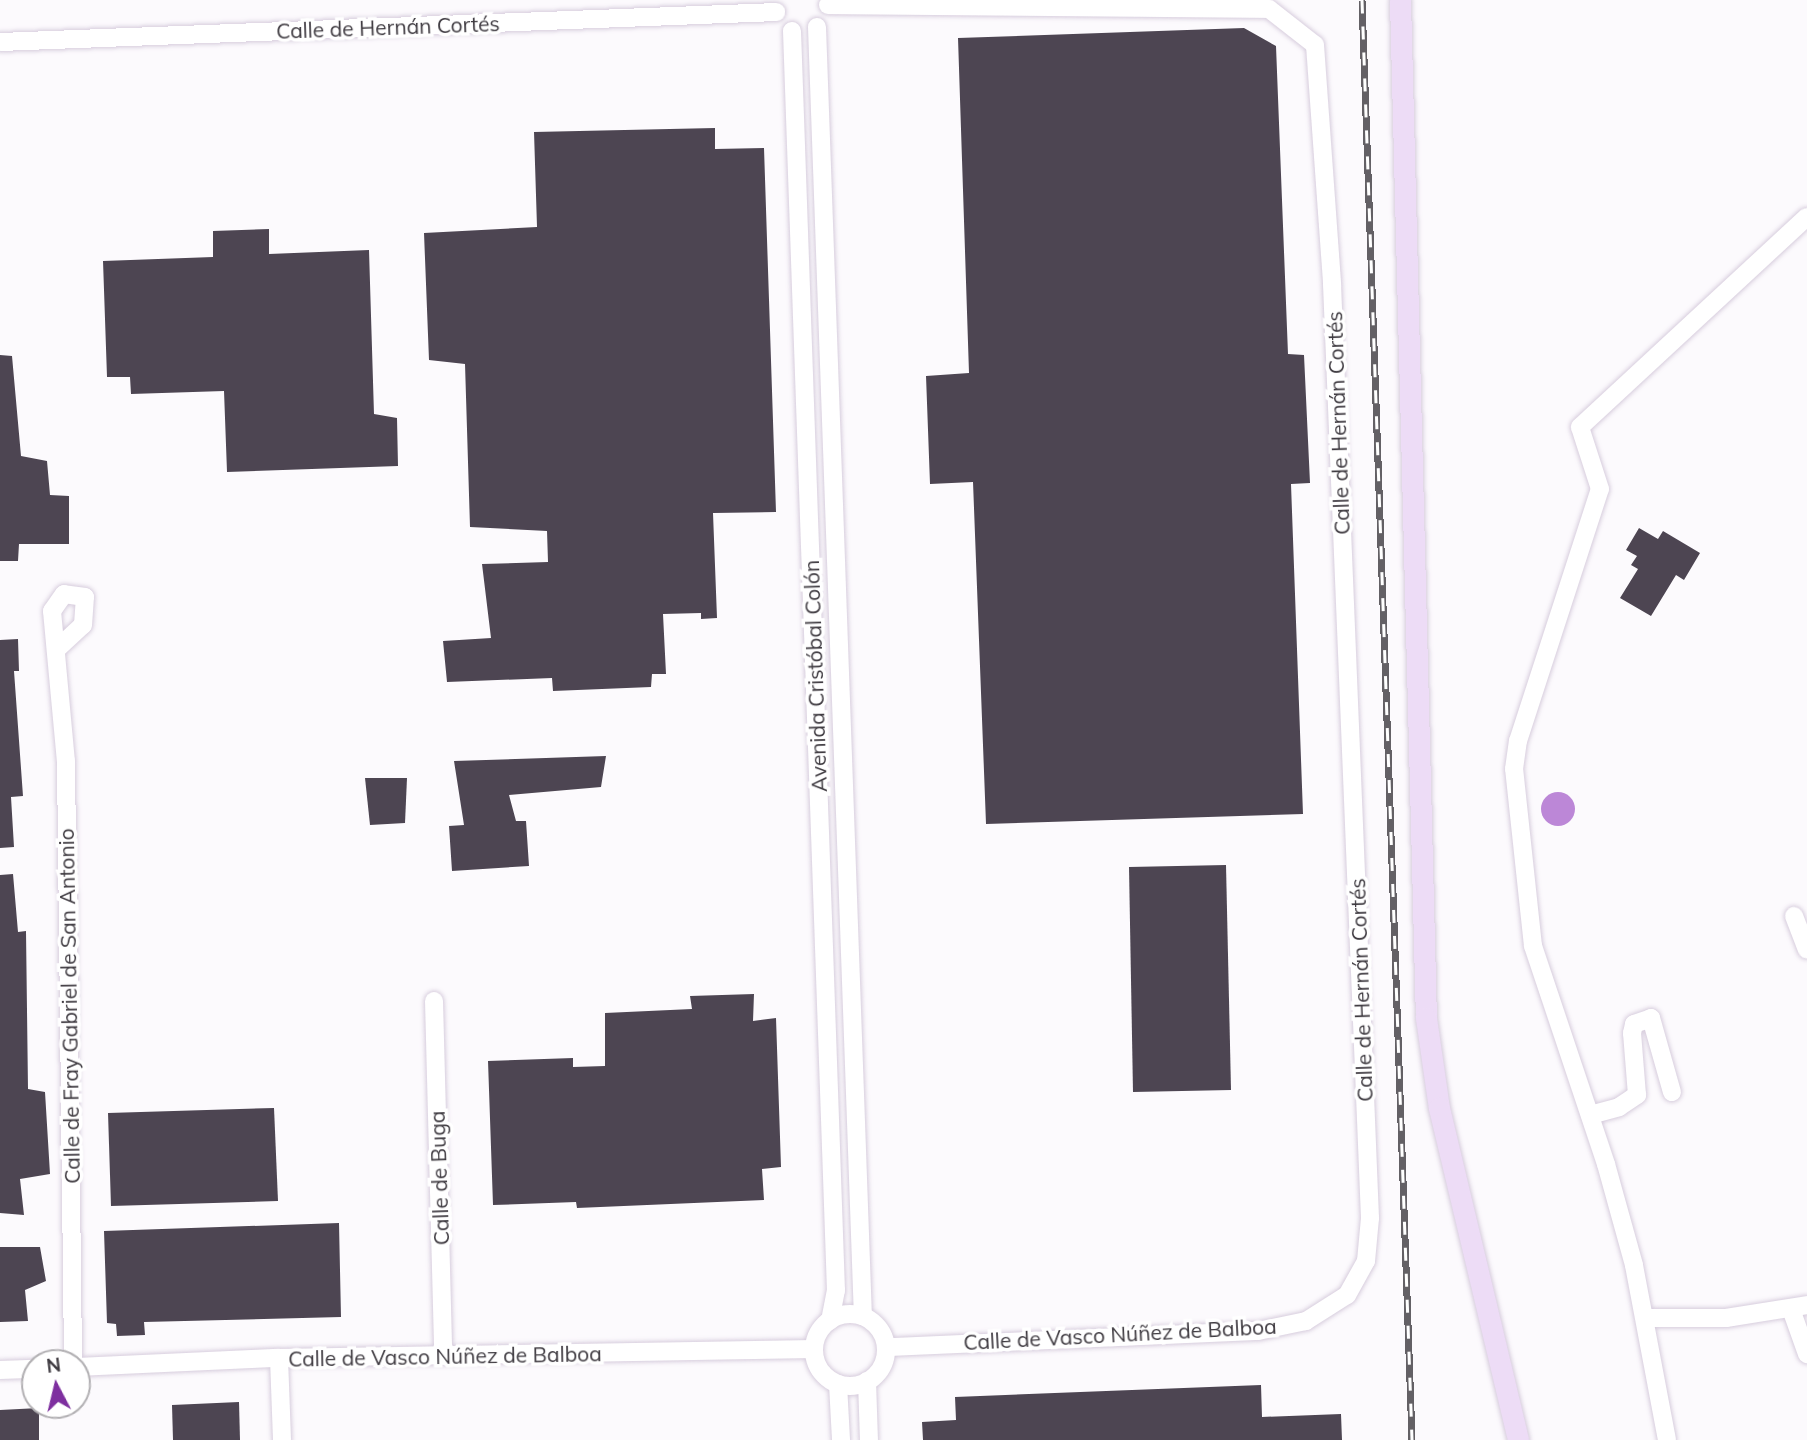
<!DOCTYPE html>
<html>
<head>
<meta charset="utf-8">
<style>
  body { margin:0 }
  #map { position:relative; width:1807px; height:1440px; overflow:hidden; background:#fcfafd; font-family:Mulish,sans-serif }
  div>[style] { position:absolute }
  .water>* { inset:0; background:#bc87d7 }
  .round { border-radius:50% }
  .building>* { inset:0; background:#4d4552 }
  .roads { filter:drop-shadow(0 0 2px #d7cddd) drop-shadow(0 0 2px #d7cddd) }
  .minor>* { height:18px; margin:-9px; padding:0 9px; transform-origin:9px; border-radius:9px; background:#fff }
  .minor>.ring { margin:-9px; padding:0; box-sizing:content-box; background:none; border:18px solid #fff; border-radius:50% }
  .major>* { height:21px; margin:-10.5px; padding:0 10.5px; transform-origin:10.5px; border-radius:10.5px; background:#eddcf6 }
  .rail>* { height:7px; margin-top:-3.5px; transform-origin:0; background:repeating-linear-gradient(90deg,#fff 0 13px,#636065 0 26px); box-sizing:border-box; border-block:2px solid #636065 }
  span { translate:-50% -50%; white-space:nowrap; text-align:center; line-height:1.15; -webkit-text-stroke:7px #fff; paint-order:stroke }
  .street-label { font-size:21px; color:#3e3a40 }
  .north { position:absolute; left:21px; top:1349px; width:70px; height:70px; box-sizing:border-box; background:#fff; border:2px solid #b2b0b3; border-radius:50%; rotate:353deg; font-size:19px; font-weight:700; line-height:28px; text-align:center; color:#3e3a40 }
  .north::after { content:''; display:block; margin:auto; width:24px; height:32px; background:#7e2f9f; clip-path:polygon(50% 0,100% 100%,50% 72%,0 100%) }
</style>
</head>
<body>
<div id="map">
  <div class="water">
    <div class="round" style="left:1541px;top:792px;width:34px;height:34px"></div>
  </div>
  <div class="building">
    <div style="clip-path:polygon(1244px 28px,1276px 46px,1288px 354px,1304px 355px,1310px 483px,1291px 484px,1303px 814px,986px 824px,973px 482px,930px 484px,926px 376px,969px 373px,958px 38px)"></div>
    <div style="clip-path:polygon(715px 128px,715px 149px,764px 148px,776px 512px,713px 513px,717px 618px,701px 619px,701px 613px,663px 614px,666px 674px,652px 674px,651px 687px,553px 691px,552px 678px,447px 682px,443px 641px,491px 638px,482px 564px,548px 562px,547px 531px,470px 527px,465px 364px,429px 360px,424px 233px,537px 227px,534px 132px)"></div>
    <div style="clip-path:polygon(269px 229px,269px 254px,369px 250px,374px 414px,397px 418px,398px 466px,227px 472px,224px 391px,131px 394px,130px 377px,107px 377px,103px 261px,213px 257px,213px 231px)"></div>
    <div style="clip-path:polygon(0 355px,12px 356px,21px 456px,47px 461px,50px 495px,69px 496px,69px 544px,19px 544px,18px 561px,0 561px)"></div>
    <div style="clip-path:polygon(1639px 528px,1658px 539px,1663px 531px,1700px 553px,1684px 580px,1676px 575px,1651px 616px,1620px 598px,1638px 569px,1631px 565px,1637px 556px,1626px 550px)"></div>
    <div style="clip-path:polygon(18px 639px,19px 671px,14px 671px,23px 796px,11px 797px,14px 847px,0 848px,0 640px)"></div>
    <div style="clip-path:polygon(606px 756px,601px 787px,509px 795px,516px 821px,526px 821px,529px 866px,452px 871px,449px 826px,464px 825px,454px 761px)"></div>
    <div style="clip-path:polygon(365px 778px,407px 778px,405px 823px,370px 825px)"></div>
    <div style="clip-path:polygon(1226px 865px,1231px 1090px,1133px 1092px,1129px 867px)"></div>
    <div style="clip-path:polygon(13px 874px,18px 932px,26px 931px,28px 1089px,45px 1092px,50px 1174px,20px 1179px,24px 1215px,0 1213px,0 875px)"></div>
    <div style="clip-path:polygon(754px 994px,753px 1021px,776px 1018px,781px 1167px,762px 1169px,764px 1200px,577px 1208px,576px 1202px,493px 1205px,488px 1061px,573px 1058px,573px 1067px,605px 1066px,605px 1013px,692px 1009px,690px 996px)"></div>
    <div style="clip-path:polygon(274px 1108px,278px 1201px,111px 1206px,108px 1113px)"></div>
    <div style="clip-path:polygon(339px 1223px,341px 1317px,144px 1322px,145px 1335px,117px 1336px,116px 1324px,107px 1323px,104px 1231px)"></div>
    <div style="clip-path:polygon(0 1247px,40px 1247px,46px 1281px,25px 1290px,28px 1321px,0 1322px)"></div>
    <div style="clip-path:polygon(1261px 1385px,1262px 1417px,1341px 1414px,1342px 1440px,923px 1440px,922px 1422px,956px 1420px,955px 1397px)"></div>
    <div style="clip-path:polygon(239px 1402px,240px 1440px,173px 1440px,172px 1405px)"></div>
    <div style="clip-path:polygon(39px 1408px,39px 1440px,0 1440px,0 1410px)"></div>
  </div>
  <div class="roads">
    <div class="minor">
      <div style="left:828px;top:5px;width:441px;rotate:0.5deg"></div>
      <div style="left:1269px;top:9px;width:58px;rotate:38deg"></div>
      <div style="left:1315px;top:45px;width:240px;rotate:85.9deg"></div>
      <div style="left:1332px;top:284px;width:935px;rotate:87.67deg"></div>
      <div style="left:1370px;top:1218px;width:43px;rotate:95.3deg"></div>
      <div style="left:1366px;top:1261px;width:39px;rotate:119deg"></div>
      <div style="left:1347px;top:1295px;width:49px;rotate:147.6deg"></div>
      <div style="left:1306px;top:1321px;width:49px;rotate:168.2deg"></div>
      <div style="left:1258px;top:1331px;width:372px;rotate:177.5deg"></div>
      <div style="left:817px;top:27px;width:1290px;rotate:87.96deg"></div>
      <div style="left:792px;top:31px;width:1260px;rotate:88deg"></div>
      <div style="left:836px;top:1290px;width:31px;rotate:101deg"></div>
      <div style="left:0;top:42px;width:777px;rotate:-2.21deg"></div>
      <div style="left:57px;top:649px;width:35px;rotate:-43deg"></div>
      <div style="left:83px;top:625px;width:28px;rotate:-86deg"></div>
      <div style="left:85px;top:597px;width:21px;rotate:-172deg"></div>
      <div style="left:64px;top:594px;width:21px;rotate:125deg"></div>
      <div style="left:52px;top:611px;width:151px;rotate:84.7deg"></div>
      <div style="left:66px;top:761px;width:602px;rotate:89.33deg"></div>
      <div style="left:1794px;top:916px;width:36px;rotate:69deg"></div>
      <div style="left:434px;top:1001px;width:355px;rotate:88.5deg"></div>
      <div style="left:1590px;top:1115px;width:30px;rotate:-15deg"></div>
      <div style="left:1619px;top:1107px;width:22px;rotate:-34deg"></div>
      <div style="left:1637px;top:1095px;width:62px;rotate:-94.6deg"></div>
      <div style="left:1632px;top:1033px;width:9px;rotate:-77deg"></div>
      <div style="left:1634px;top:1024px;width:18px;rotate:-19deg"></div>
      <div style="left:1651px;top:1018px;width:77px;rotate:74.2deg"></div>
      <div style="left:1791px;top:1309px;width:48px;rotate:70.4deg"></div>
      <div class="ring" style="left:814px;top:1314px;width:54px;height:54px"></div>
      <div style="left:1648px;top:1318px;width:78px"></div>
      <div style="left:1726px;top:1318px;width:82px;rotate:-9.1deg"></div>
      <div style="left:279px;top:1358px;width:82px;rotate:87.9deg"></div>
      <div style="left:77px;top:1367px;width:202px;rotate:-2.6deg"></div>
      <div style="left:279px;top:1358px;width:535px;rotate:-0.96deg"></div>
      <div style="left:0;top:1370px;width:35px;rotate:-2deg"></div>
      <div style="left:867px;top:1381px;width:59px;rotate:88.1deg"></div>
      <div style="left:838px;top:1384px;width:56px;rotate:86.9deg"></div>
      <div style="left:1667px;top:1440px;width:178px;rotate:-100.7deg"></div>
      <div style="left:1634px;top:1265px;width:105px;rotate:-105.5deg"></div>
      <div style="left:1606px;top:1164px;width:230px;rotate:-108.5deg"></div>
      <div style="left:1533px;top:946px;width:178px;rotate:-96.1deg"></div>
      <div style="left:1514px;top:769px;width:28px;rotate:-82deg"></div>
      <div style="left:1518px;top:741px;width:265px;rotate:-72deg"></div>
      <div style="left:1600px;top:489px;width:65px;rotate:-107.9deg"></div>
      <div style="left:1580px;top:427px;width:309px;rotate:-42.8deg"></div>
    </div>
    <div class="major">
      <div style="left:1400px;top:0;width:1018px;rotate:88.54deg"></div>
      <div style="left:1426px;top:1018px;width:91px;rotate:81.8deg"></div>
      <div style="left:1439px;top:1108px;width:341px;rotate:76.6deg"></div>
    </div>
  </div>
  <div class="rail">
    <div style="left:1362px;top:0;width:1441px;rotate:88.01deg"></div>
  </div>
  <div class="street-label">
    <span style="left:388px;top:27px;rotate:-2deg">Calle de Hernán Cortés</span>
    <span style="left:1338px;top:423px;rotate:-92deg">Calle de Hernán Cortés</span>
    <span style="left:815px;top:676px;rotate:-92deg">Avenida Cristóbal Colón</span>
    <span style="left:1361px;top:990px;rotate:-92deg">Calle de Hernán Cortés</span>
    <span style="left:69px;top:1006px;rotate:-91deg">Calle de Fray Gabriel de San Antonio</span>
    <span style="left:439px;top:1178px;rotate:-92deg">Calle de Buga</span>
    <span style="left:1120px;top:1334px;rotate:-3deg">Calle de Vasco Núñez de Balboa</span>
    <span style="left:445px;top:1356px;rotate:-1deg">Calle de Vasco Núñez de Balboa</span>
  </div>
  <div class="north">N</div>
</div>
</body>
</html>
